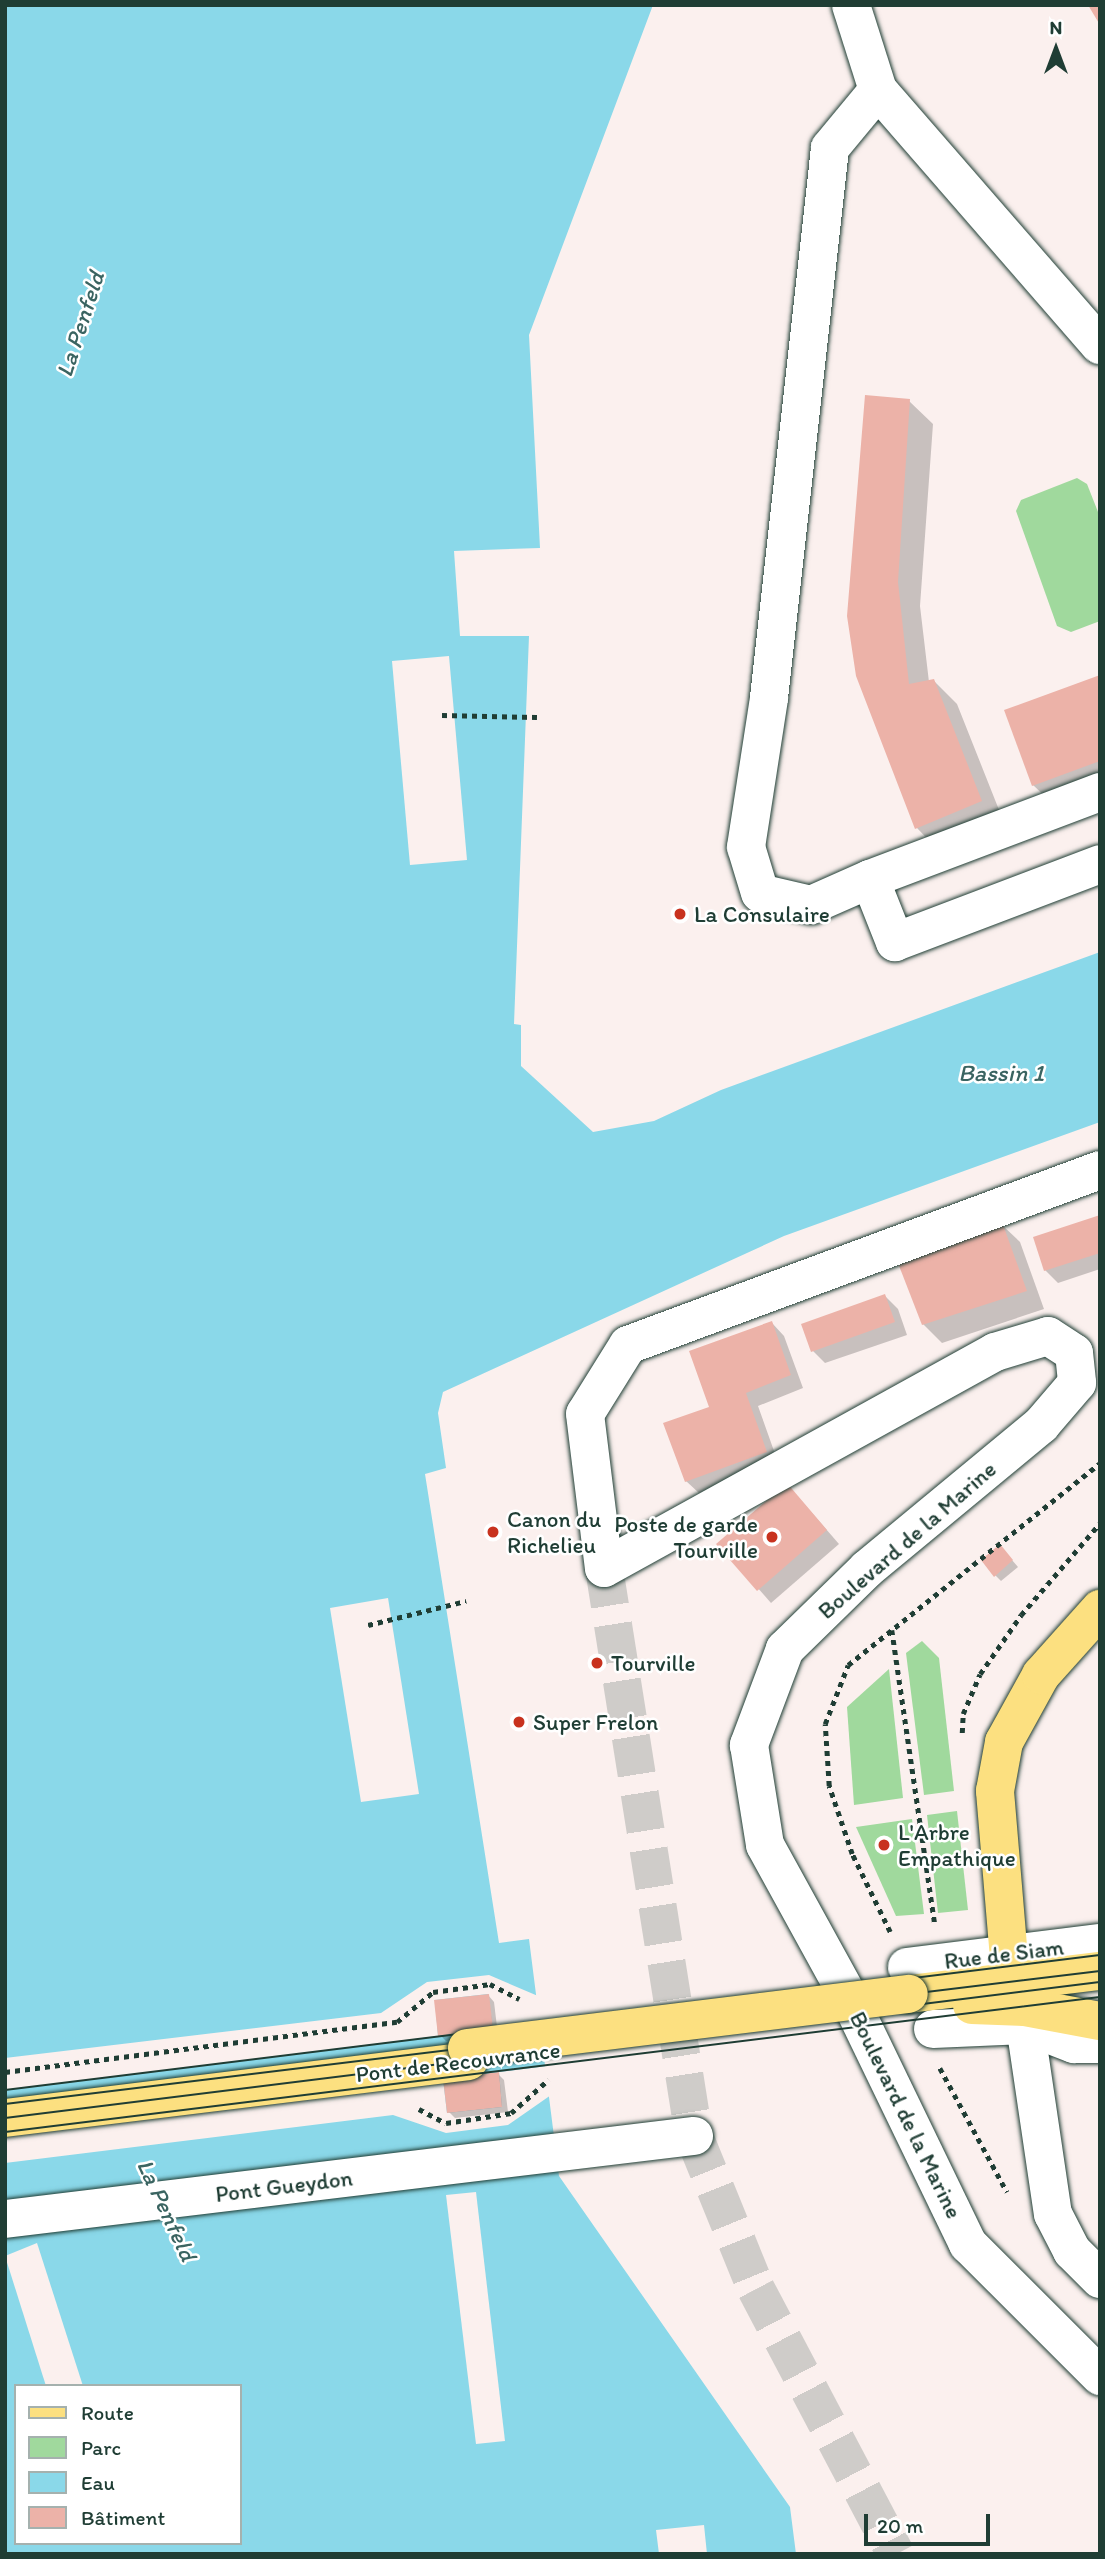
<!DOCTYPE html>
<html>
<head>
<meta charset="utf-8">
<style>
  body { margin:0 }
  #map { position:relative; width:1105px; height:2559px; overflow:hidden; background:#fbf0ee; font-family:Itim,sans-serif }
  div>[style] { position:absolute }
  .green>* { inset:0; background:#a0d99d }
  .water>* { inset:0; background:#8ad8e9 }
  .pier>* { inset:0; background:#fbf0ee }
  .shadow>* { inset:0; background:#0003 }
  .building>* { inset:0; background:#ecb2a8 }
  .minor-tunnel>* { height:38px; margin-top:-19px; transform-origin:0; background:repeating-linear-gradient(90deg,#cfccc9 0 38px,transparent 0 57px) }
  .path>* { height:4.5px; margin-top:-2.25px; transform-origin:0; background:repeating-linear-gradient(90deg,#1f3d34 0 5px,transparent 0 10px) }
  .roads { filter:drop-shadow(0 0 2px #1f3d34) drop-shadow(0 0 2px #1f3d34) }
  .minor>* { height:38px; margin:-19px; padding:0 19px; transform-origin:19px; border-radius:19px; background:#fff }
  .major>* { height:38px; margin:-19px; padding:0 19px; transform-origin:19px; border-radius:19px; background:#fce080 }
  .tram>* { height:2px; margin:-1px; padding:0 1px; transform-origin:1px; border-radius:1px; background:#1f3d34 }
  .path-bridge>* { height:4.5px; margin-top:-2.25px; transform-origin:0; background:repeating-linear-gradient(90deg,#1f3d34 0 5px,transparent 0 10px) }
  .bridges { filter:drop-shadow(0 0 2px #1f3d34) drop-shadow(0 0 2px #1f3d34) }
  .major-bridge>* { height:38px; margin:-19px; padding:0 19px; transform-origin:19px; border-radius:19px; background:#fce080 }
  .dots>* { width:19px; height:19px; translate:-50% -50%; box-sizing:border-box; border:4px solid #fff; border-radius:50% }
  span { translate:-50% -50%; white-space:nowrap; text-align:center; line-height:1.15; -webkit-text-stroke:5px #fff; paint-order:stroke }
  .poi-label { font-size:23px; color:#1f3d34 }
  .left { translate:0 -50%; text-align:left }
  .right { translate:-100% -50%; text-align:right }
  .street-label { font-size:23px; color:#1f3d34 }
  .water-label { font-size:24px; color:#3a6461; font-style:italic }
  .frame { position:absolute; inset:0; border:7px solid #1f3d34; pointer-events:none }
  .legend { position:absolute; left:14px; top:2384px; width:228px; height:161px; box-sizing:border-box; background:#fff; border:2px solid #a5b1ae; margin:0; padding:9px 12px; list-style:none; font-size:21px; color:#1f3d34 }
  .legend li { display:flex; align-items:center; gap:14px; height:35px }
  .legend b { width:35px; border:2px solid #a5b1ae }
  .north { position:absolute; left:1021px; top:14px; width:70px; height:70px; -webkit-text-stroke:5px #fff; paint-order:stroke; rotate:0deg; font-size:19px; font-weight:700; line-height:28px; text-align:center; color:#1f3d34 }
  .north::after { content:''; display:block; margin:auto; width:24px; height:32px; background:#1f3d34; clip-path:polygon(50% 0,100% 100%,50% 72%,0 100%) }
  .scale { position:absolute; left:864px; top:2514px; width:126px; height:32px; box-sizing:border-box; border:4px solid #1f3d34; border-top:0; padding-left:9px; font-size:21px; line-height:24px; white-space:nowrap; color:#1f3d34; -webkit-text-stroke:5px #fff; paint-order:stroke }
</style>
</head>
<body>
<div id="map">
  <div class="green">
    <div style="clip-path:polygon(1077px 478px,1087px 484px,1100px 517px,1100px 621px,1071px 632px,1057px 626px,1016px 511px,1021px 500px)"></div>
    <div style="clip-path:polygon(922px 1641px,939px 1658px,954px 1791px,924px 1795px,906px 1653px)"></div>
    <div style="clip-path:polygon(889px 1669px,903px 1798px,854px 1805px,847px 1707px)"></div>
    <div style="clip-path:polygon(957px 1811px,968px 1910px,938px 1913px,927px 1815px)"></div>
    <div style="clip-path:polygon(912px 1819px,924px 1914px,896px 1916px,856px 1827px)"></div>
  </div>
  <div class="water">
    <div style="clip-path:polygon(evenodd,5px 5px,653px 5px,529px 335px,540px 548px,454px 551px,460px 636px,529px 636px,514px 1024px,521px 1025px,521px 1066px,593px 1132px,654px 1121px,721px 1090px,1100px 952px,1100px 1122px,784px 1236px,443px 1392px,438px 1413px,446px 1468px,425px 1474px,499px 1943px,529px 1939px,559px 2176px,790px 2507px,796px 2554px,5px 2554px,5px 5px,16px 2386px,240px 2386px,240px 2543px,16px 2543px,16px 2386px)"></div>
  </div>
  <div class="pier">
    <div style="clip-path:polygon(449px 656px,467px 860px,410px 865px,392px 661px)"></div>
    <div style="clip-path:polygon(388px 1598px,419px 1794px,361px 1802px,330px 1608px)"></div>
    <div style="clip-path:polygon(489px 1975px,538px 1996px,541px 2023px,493px 2029px,488px 1994px,435px 2000px,438px 2036px,5px 2090px,5px 2058px,381px 2013px,427px 1982px)"></div>
    <div style="clip-path:polygon(547px 2066px,551px 2095px,508px 2125px,446px 2133px,393px 2115px,5px 2163px,5px 2132px,443px 2079px,447px 2113px,502px 2107px,499px 2072px)"></div>
    <div style="clip-path:polygon(476px 2192px,505px 2441px,476px 2444px,446px 2195px)"></div>
    <div style="clip-path:polygon(37px 2243px,83px 2386px,46px 2386px,5px 2256px)"></div>
    <div style="clip-path:polygon(704px 2525px,707px 2554px,659px 2554px,656px 2530px)"></div>
  </div>
  <div class="shadow">
    <div style="clip-path:polygon(909px 401px,933px 424px,920px 606px,929px 682px,934px 681px,957px 704px,1005px 825px,940px 852px,917px 828px,858px 676px)"></div>
    <div style="clip-path:polygon(1100px 677px,1100px 786px,1052px 803px,1033px 785px)"></div>
    <div style="clip-path:polygon(1100px 1217px,1100px 1269px,1058px 1283px,1045px 1270px)"></div>
    <div style="clip-path:polygon(1001px 1224px,1020px 1242px,1044px 1309px,942px 1343px,923px 1324px)"></div>
    <div style="clip-path:polygon(885px 1296px,898px 1309px,907px 1335px,825px 1363px,813px 1351px)"></div>
    <div style="clip-path:polygon(772px 1323px,784px 1336px,803px 1388px,758px 1406px,779px 1465px,699px 1493px,686px 1481px)"></div>
    <div style="clip-path:polygon(799px 1498px,839px 1544px,771px 1603px,719px 1544px)"></div>
    <div style="clip-path:polygon(1006px 1553px,1018px 1567px,1001px 1581px,995px 1575px)"></div>
    <div style="clip-path:polygon(488px 1995px,494px 2002px,498px 2035px,446px 2041px,440px 2035px)"></div>
    <div style="clip-path:polygon(498px 2074px,504px 2080px,508px 2112px,455px 2118px,449px 2112px)"></div>
  </div>
  <div class="building">
    <div style="clip-path:polygon(1088px 5px,1100px 5px,1100px 25px)"></div>
    <div style="clip-path:polygon(865px 395px,910px 399px,898px 582px,909px 684px,934px 679px,982px 801px,915px 829px,856px 676px,847px 616px)"></div>
    <div style="clip-path:polygon(1100px 675px,1100px 761px,1032px 786px,1004px 710px)"></div>
    <div style="clip-path:polygon(1100px 1215px,1100px 1253px,1044px 1271px,1033px 1237px)"></div>
    <div style="clip-path:polygon(1002px 1222px,1027px 1291px,922px 1325px,896px 1258px)"></div>
    <div style="clip-path:polygon(885px 1294px,895px 1322px,811px 1352px,801px 1324px)"></div>
    <div style="clip-path:polygon(772px 1321px,791px 1375px,746px 1393px,767px 1452px,685px 1482px,663px 1423px,709px 1407px,689px 1351px)"></div>
    <div style="clip-path:polygon(787px 1483px,827px 1530px,757px 1591px,716px 1544px)"></div>
    <div style="clip-path:polygon(1000px 1544px,1013px 1560px,994px 1577px,981px 1560px)"></div>
    <div style="clip-path:polygon(489px 1994px,493px 2029px,438px 2036px,434px 2000px)"></div>
    <div style="clip-path:polygon(499px 2072px,502px 2107px,447px 2113px,443px 2079px)"></div>
  </div>
  <div class="minor-tunnel">
    <div style="left:604px;top:1568px;width:575px;rotate:81deg"></div>
    <div style="left:694px;top:2136px;width:165px;rotate:67.9deg"></div>
    <div style="left:756px;top:2289px;width:300px;rotate:62.2deg"></div>
  </div>
  <div class="path">
    <div style="left:442px;top:715px;width:95px;rotate:1.2deg"></div>
    <div style="left:368px;top:1625px;width:101px;rotate:-13.8deg"></div>
    <div style="left:892px;top:1630px;width:296px;rotate:81.7deg"></div>
    <div style="left:962px;top:1733px;width:19px;rotate:-87deg"></div>
    <div style="left:963px;top:1714px;width:43px;rotate:-67deg"></div>
    <div style="left:980px;top:1674px;width:72px;rotate:-55.2deg"></div>
    <div style="left:1021px;top:1615px;width:121px;rotate:-49.3deg"></div>
    <div style="left:890px;top:1932px;width:87px;rotate:-116deg"></div>
    <div style="left:852px;top:1854px;width:72px;rotate:-108.7deg"></div>
    <div style="left:829px;top:1786px;width:62px;rotate:-93.7deg"></div>
    <div style="left:825px;top:1724px;width:63px;rotate:-68.7deg"></div>
    <div style="left:848px;top:1665px;width:323px;rotate:-38.7deg"></div>
    <div style="left:940px;top:2068px;width:141px;rotate:61.6deg"></div>
    <div style="left:5px;top:2072px;width:395px;rotate:-7.3deg"></div>
    <div style="left:397px;top:2022px;width:47px;rotate:-39.8deg"></div>
    <div style="left:419px;top:2109px;width:30px;rotate:28deg"></div>
  </div>
  <div class="roads">
    <div class="minor">
      <div style="left:851px;top:5px;width:89px;rotate:72.4deg"></div>
      <div style="left:878px;top:90px;width:338px;rotate:49deg"></div>
      <div style="left:1100px;top:792px;width:246px;rotate:159.3deg"></div>
      <div style="left:870px;top:879px;width:68px;rotate:68.4deg"></div>
      <div style="left:895px;top:942px;width:219px;rotate:-20.8deg"></div>
      <div style="left:870px;top:879px;width:64px;rotate:156.2deg"></div>
      <div style="left:811px;top:905px;width:52px;rotate:-166.8deg"></div>
      <div style="left:760px;top:893px;width:48px;rotate:-106.9deg"></div>
      <div style="left:746px;top:847px;width:151px;rotate:-81.2deg"></div>
      <div style="left:769px;top:698px;width:553px;rotate:-83.67deg"></div>
      <div style="left:830px;top:148px;width:75px;rotate:-50.4deg"></div>
      <div style="left:1100px;top:1170px;width:503px;rotate:159.66deg"></div>
      <div style="left:628px;top:1345px;width:81px;rotate:121.9deg"></div>
      <div style="left:585px;top:1414px;width:155px;rotate:83deg"></div>
      <div style="left:604px;top:1568px;width:447px;rotate:-28.9deg"></div>
      <div style="left:995px;top:1352px;width:55px;rotate:-16.8deg"></div>
      <div style="left:1048px;top:1336px;width:31px;rotate:33deg"></div>
      <div style="left:1074px;top:1353px;width:30px;rotate:84deg"></div>
      <div style="left:1077px;top:1383px;width:55px;rotate:130.6deg"></div>
      <div style="left:1041px;top:1425px;width:226px;rotate:140.4deg"></div>
      <div style="left:867px;top:1569px;width:115px;rotate:135.7deg"></div>
      <div style="left:785px;top:1649px;width:103px;rotate:110.6deg"></div>
      <div style="left:749px;top:1745px;width:101px;rotate:80.9deg"></div>
      <div style="left:765px;top:1845px;width:172px;rotate:61.2deg"></div>
      <div style="left:848px;top:1996px;width:276px;rotate:64.2deg"></div>
      <div style="left:968px;top:2244px;width:187px;rotate:45deg"></div>
      <div style="left:907px;top:1967px;width:194px;rotate:-7.1deg"></div>
      <div style="left:1025px;top:2025px;width:191px;rotate:81.6deg"></div>
      <div style="left:1053px;top:2214px;width:42px;rotate:62.8deg"></div>
      <div style="left:1072px;top:2251px;width:40px;rotate:45deg"></div>
      <div style="left:933px;top:2029px;width:92px;rotate:-2.5deg"></div>
      <div style="left:1025px;top:2025px;width:53px;rotate:21.2deg"></div>
      <div style="left:1074px;top:2044px;width:26px"></div>
      <div style="left:5px;top:2219px;width:694px;rotate:-6.87deg"></div>
    </div>
    <div class="major">
      <div style="left:1011px;top:1982px;width:192px;rotate:-94.8deg"></div>
      <div style="left:995px;top:1791px;width:50px;rotate:-79.6deg"></div>
      <div style="left:1004px;top:1742px;width:77px;rotate:-61.1deg"></div>
      <div style="left:1041px;top:1675px;width:89px;rotate:-48.2deg"></div>
      <div style="left:909px;top:1994px;width:192px;rotate:-6.9deg"></div>
      <div style="left:972px;top:2005px;width:53px;rotate:2.2deg"></div>
      <div style="left:1025px;top:2007px;width:76px;rotate:10.6deg"></div>
      <div style="left:5px;top:2118px;width:467px;rotate:-7deg"></div>
    </div>
  </div>
  <div class="tram">
    <div style="left:5px;top:2090px;width:1103px;rotate:-7.03deg"></div>
    <div style="left:5px;top:2104px;width:1103px;rotate:-6.93deg"></div>
    <div style="left:5px;top:2118px;width:1103px;rotate:-7.08deg"></div>
    <div style="left:5px;top:2132px;width:1103px;rotate:-7.03deg"></div>
  </div>
  <div class="path-bridge">
    <div style="left:433px;top:1992px;width:58px;rotate:-8deg"></div>
    <div style="left:490px;top:1984px;width:33px;rotate:27deg"></div>
    <div style="left:446px;top:2123px;width:66px;rotate:-8.7deg"></div>
    <div style="left:511px;top:2113px;width:50px;rotate:-41.7deg"></div>
  </div>
  <div class="bridges">
    <div class="major-bridge">
      <div style="left:467px;top:2048px;width:445px;rotate:-7deg"></div>
    </div>
  </div>
  <div class="dots">
    <div style="left:680px;top:914px;background:#c8321e"></div>
    <div style="left:493px;top:1532px;background:#c8321e"></div>
    <div style="left:772px;top:1537px;background:#c8321e"></div>
    <div style="left:597px;top:1663px;background:#c8321e"></div>
    <div style="left:519px;top:1722px;background:#c8321e"></div>
    <div style="left:884px;top:1845px;background:#c8321e"></div>
  </div>
  <div class="poi-label">
    <span class="left" style="left:694px;top:914px">La Consulaire</span>
    <span class="left" style="left:507px;top:1532px">Canon du<br>Richelieu</span>
    <span class="right" style="left:758px;top:1537px">Poste de garde<br>Tourville</span>
    <span class="left" style="left:611px;top:1663px">Tourville</span>
    <span class="left" style="left:533px;top:1722px">Super Frelon</span>
    <span class="left" style="left:898px;top:1845px">L'Arbre<br>Empathique</span>
  </div>
  <div class="street-label">
    <span style="left:907px;top:1540px;rotate:-41deg">Boulevard de la Marine</span>
    <span style="left:1004px;top:1954px;rotate:-7deg">Rue de Siam</span>
    <span style="left:458px;top:2062px;rotate:-7deg">Pont de Recouvrance</span>
    <span style="left:906px;top:2115px;rotate:64deg">Boulevard de la Marine</span>
    <span style="left:284px;top:2186px;rotate:-7deg">Pont Gueydon</span>
  </div>
  <div class="water-label">
    <span style="left:80px;top:324px;rotate:-72deg">La Penfeld</span>
    <span style="left:1001px;top:1073px">Bassin 1</span>
    <span style="left:167px;top:2210px;rotate:65deg">La Penfeld</span>
  </div>
  <div class="frame"></div>
  <ul class="legend">
  <li><b style="height:9px;background:#fce080"></b>Route</li>
  <li><b style="height:19px;background:#a0d99d"></b>Parc</li>
  <li><b style="height:19px;background:#8ad8e9"></b>Eau</li>
  <li><b style="height:19px;background:#ecb2a8"></b>Bâtiment</li>
  </ul>
  <div class="north">N</div>
  <div class="scale">20 m</div>
</div>
</body>
</html>
